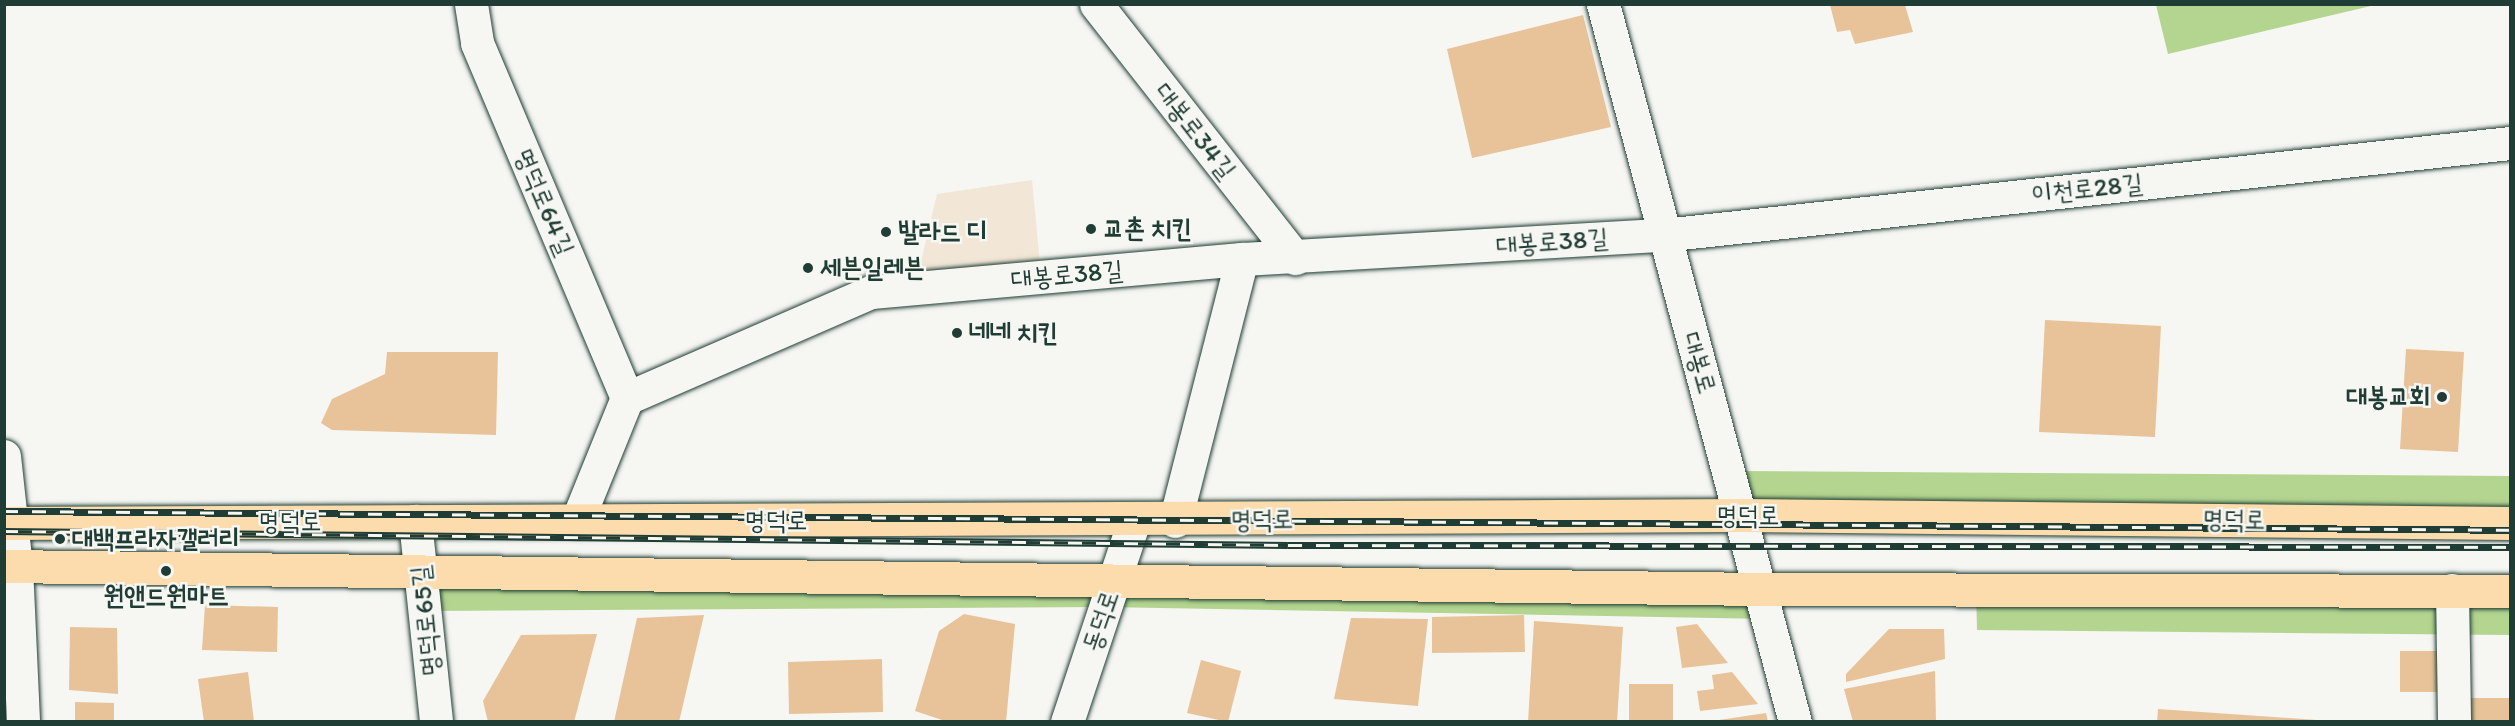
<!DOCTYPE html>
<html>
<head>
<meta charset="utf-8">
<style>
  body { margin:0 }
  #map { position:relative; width:2515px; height:726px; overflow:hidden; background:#f6f6f2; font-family:Itim,"Poor Story",sans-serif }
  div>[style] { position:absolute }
  .built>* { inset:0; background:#f2e7d7 }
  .green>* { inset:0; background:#b3d590 }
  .building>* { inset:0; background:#e8c399 }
  .roads { filter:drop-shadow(0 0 2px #1f3d34) drop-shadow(0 0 2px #1f3d34) }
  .minor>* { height:33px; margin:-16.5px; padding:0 16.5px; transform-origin:16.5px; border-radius:16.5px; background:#f6f6f2 }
  .major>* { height:33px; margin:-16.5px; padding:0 16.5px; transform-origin:16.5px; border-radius:16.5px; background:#fcdcac }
  .rail>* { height:7px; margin-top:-3.5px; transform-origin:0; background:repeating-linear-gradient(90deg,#f6f6f2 0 14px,#1f3d34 0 28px); box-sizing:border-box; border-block:2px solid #1f3d34 }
  .dots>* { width:16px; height:16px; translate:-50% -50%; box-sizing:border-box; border:3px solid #f6f6f2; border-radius:50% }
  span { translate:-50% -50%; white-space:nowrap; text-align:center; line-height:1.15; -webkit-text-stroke:5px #f6f6f2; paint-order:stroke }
  .street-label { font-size:26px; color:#1f3d34 }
  .poi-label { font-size:26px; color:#1f3d34; font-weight:700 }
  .left { translate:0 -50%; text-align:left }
  .right { translate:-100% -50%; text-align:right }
  .frame { position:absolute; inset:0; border:6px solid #1f3d34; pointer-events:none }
</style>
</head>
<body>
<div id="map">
  <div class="built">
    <div style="clip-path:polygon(1032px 180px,1040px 264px,917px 278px,937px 194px)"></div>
  </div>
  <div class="green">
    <div style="clip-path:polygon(2156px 5px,2156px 4px,2375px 5px,2168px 54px)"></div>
    <div style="clip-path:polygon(1730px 471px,2510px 476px,2510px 524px,1743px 515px)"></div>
    <div style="clip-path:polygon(421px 574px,1761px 589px,1769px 619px,1105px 607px,424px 611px)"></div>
    <div style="clip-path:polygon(1976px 589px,2510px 591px,2510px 635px,1977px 630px)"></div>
  </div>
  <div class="building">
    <div style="clip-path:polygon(1830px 5px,1905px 5px,1913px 32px,1855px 44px,1850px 30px,1837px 32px)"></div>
    <div style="clip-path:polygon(1583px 15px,1611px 127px,1472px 158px,1447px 49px)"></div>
    <div style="clip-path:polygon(2045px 320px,2161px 326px,2155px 437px,2039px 432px)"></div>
    <div style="clip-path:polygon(2406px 349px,2464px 352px,2458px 452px,2400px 449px)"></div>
    <div style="clip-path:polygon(387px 352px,498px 352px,496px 435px,332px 430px,321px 423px,332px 399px,385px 374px)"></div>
    <div style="clip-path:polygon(205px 605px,278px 607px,277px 652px,202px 650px)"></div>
    <div style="clip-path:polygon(964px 614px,1015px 624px,1006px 722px,948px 722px,915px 711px,939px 631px)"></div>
    <div style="clip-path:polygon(704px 615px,679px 722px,614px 722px,637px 618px)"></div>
    <div style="clip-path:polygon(1524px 615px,1525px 652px,1432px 653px,1432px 617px)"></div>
    <div style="clip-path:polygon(1351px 618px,1428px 619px,1418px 706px,1334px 699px)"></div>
    <div style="clip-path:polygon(1534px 621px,1623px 627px,1617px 722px,1528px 722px)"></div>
    <div style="clip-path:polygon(1697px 624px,1728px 663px,1682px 668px,1676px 627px)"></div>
    <div style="clip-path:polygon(70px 627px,117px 628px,118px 694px,69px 690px)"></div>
    <div style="clip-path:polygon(1889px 629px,1944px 629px,1945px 659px,1846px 682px,1846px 674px)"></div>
    <div style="clip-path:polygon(597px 634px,574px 722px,488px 722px,483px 701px,521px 635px)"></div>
    <div style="clip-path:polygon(2400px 651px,2441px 651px,2442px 692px,2400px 692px)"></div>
    <div style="clip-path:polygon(882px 659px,883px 712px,789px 714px,788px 662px)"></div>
    <div style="clip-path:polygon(1201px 660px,1241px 671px,1228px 722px,1187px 713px)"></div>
    <div style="clip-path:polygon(1935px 671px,1936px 722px,1853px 722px,1844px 689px)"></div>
    <div style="clip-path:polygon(248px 672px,254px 722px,204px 722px,198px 679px)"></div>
    <div style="clip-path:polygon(1732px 672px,1758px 704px,1700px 711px,1697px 691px,1714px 689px,1712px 675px)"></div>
    <div style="clip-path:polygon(1629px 684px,1673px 684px,1673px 722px,1629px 722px)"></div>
    <div style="clip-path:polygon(2467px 698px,2510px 698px,2510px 722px,2467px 722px)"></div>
    <div style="clip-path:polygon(75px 702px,114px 703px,114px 722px,75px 722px)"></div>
    <div style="clip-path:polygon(2158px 709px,2317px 720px,2317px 722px,2157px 722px)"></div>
    <div style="clip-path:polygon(1766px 713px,1768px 722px,1720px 722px,1719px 720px)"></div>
  </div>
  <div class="roads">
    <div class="minor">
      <div style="left:471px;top:4px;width:39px;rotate:81deg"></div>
      <div style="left:477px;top:43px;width:385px;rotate:67.1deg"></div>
      <div style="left:1096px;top:4px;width:323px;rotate:51.9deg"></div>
      <div style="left:1603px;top:4px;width:743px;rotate:75.03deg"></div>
      <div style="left:4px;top:456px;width:111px;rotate:83.8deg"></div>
      <div style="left:16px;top:566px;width:156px;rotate:87.4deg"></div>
      <div style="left:415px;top:521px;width:202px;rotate:84deg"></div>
      <div style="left:577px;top:521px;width:133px;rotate:-67.9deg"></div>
      <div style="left:627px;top:398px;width:266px;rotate:-23.5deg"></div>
      <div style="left:871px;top:292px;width:372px;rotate:-5.1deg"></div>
      <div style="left:1242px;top:259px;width:422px;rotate:-3.3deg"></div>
      <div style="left:1663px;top:235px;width:852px;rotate:-6.2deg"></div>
      <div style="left:1175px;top:521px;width:270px;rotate:-75.7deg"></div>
      <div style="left:2452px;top:590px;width:132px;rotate:89.1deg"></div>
      <div style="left:1067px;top:722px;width:212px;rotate:-71.6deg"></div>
    </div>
    <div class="major">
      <div style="left:4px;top:523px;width:1739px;rotate:-0.26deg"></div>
      <div style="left:1743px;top:515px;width:767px;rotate:0.6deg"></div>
      <div style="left:4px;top:566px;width:1758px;rotate:0.75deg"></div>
      <div style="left:1762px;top:589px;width:748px;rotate:0.15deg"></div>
    </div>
  </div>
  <div class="rail">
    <div style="left:4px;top:511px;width:2506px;rotate:0.43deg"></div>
    <div style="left:4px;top:531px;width:1284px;rotate:0.62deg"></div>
    <div style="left:1288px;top:545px;width:1222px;rotate:0.09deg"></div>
  </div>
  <div class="dots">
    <div style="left:1091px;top:229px;background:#1f3d34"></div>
    <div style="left:886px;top:232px;background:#1f3d34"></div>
    <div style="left:808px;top:268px;background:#1f3d34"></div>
    <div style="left:957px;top:333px;background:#1f3d34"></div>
    <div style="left:2442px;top:397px;background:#1f3d34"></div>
    <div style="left:60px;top:539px;background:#1f3d34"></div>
    <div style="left:166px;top:571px;background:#1f3d34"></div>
  </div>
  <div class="street-label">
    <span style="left:1195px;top:131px;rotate:52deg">대봉로34길</span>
    <span style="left:2087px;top:189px;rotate:-6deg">이천로28길</span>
    <span style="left:544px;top:202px;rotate:67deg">명덕로64길</span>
    <span style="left:1552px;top:242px;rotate:-4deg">대봉로38길</span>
    <span style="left:1067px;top:275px;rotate:-5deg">대봉로38길</span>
    <span style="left:1699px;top:363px;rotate:74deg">대봉로</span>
    <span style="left:1748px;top:516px">명덕로</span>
    <span style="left:1262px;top:520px;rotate:-1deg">명덕로</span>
    <span style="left:2234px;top:520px;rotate:1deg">명덕로</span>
    <span style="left:776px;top:521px">명덕로</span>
    <span style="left:290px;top:522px">명덕로</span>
    <span style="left:426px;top:621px;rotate:-96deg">명덕로65길</span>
    <span style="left:1101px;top:621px;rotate:-71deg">동덕로</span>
  </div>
  <div class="poi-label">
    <span class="left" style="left:1103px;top:229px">교촌 치킨</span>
    <span class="left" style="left:898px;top:232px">발라드 디</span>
    <span class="left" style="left:820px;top:268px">세븐일레븐</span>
    <span class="left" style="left:969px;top:333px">네네 치킨</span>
    <span class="right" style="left:2430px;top:397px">대봉교회</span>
    <span class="left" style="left:72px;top:539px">대백프라자갤러리</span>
    <span style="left:166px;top:596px">원앤드원마트</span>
  </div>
  <div class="frame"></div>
</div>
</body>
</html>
